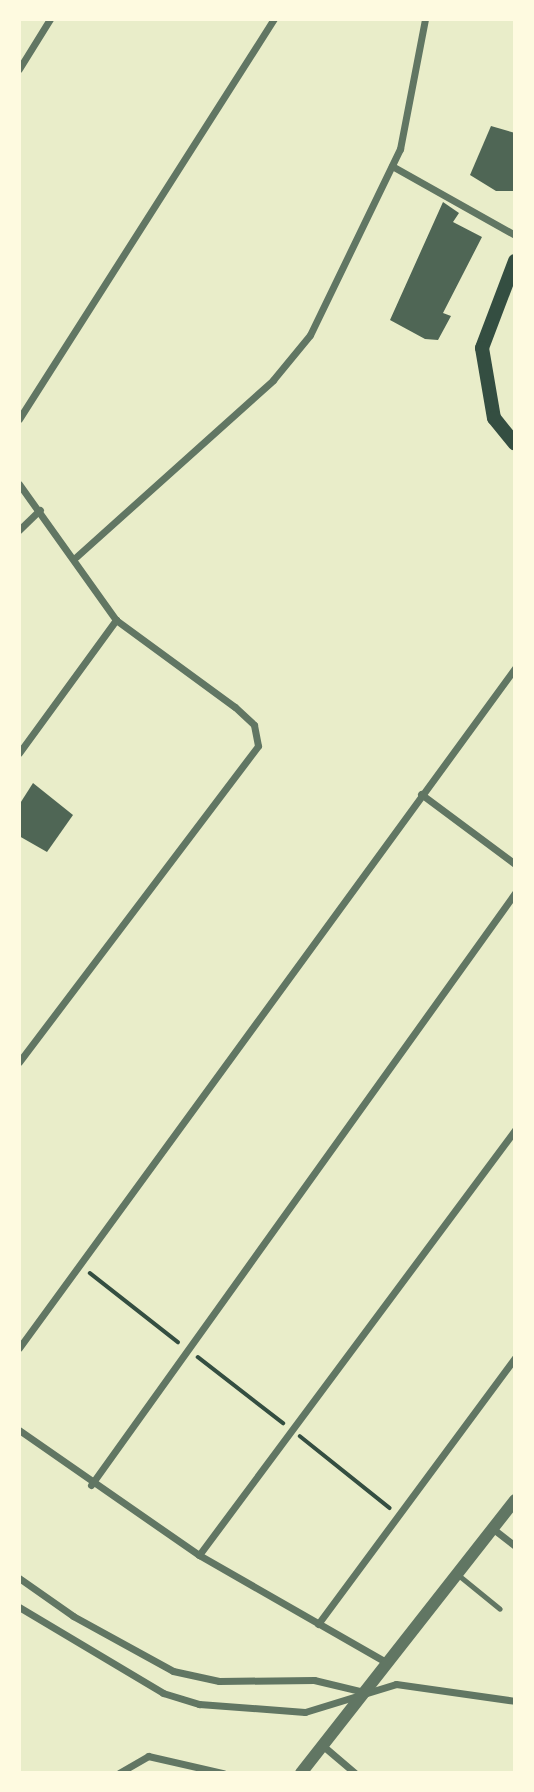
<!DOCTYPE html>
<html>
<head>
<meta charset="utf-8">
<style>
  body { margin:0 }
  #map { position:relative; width:534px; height:1792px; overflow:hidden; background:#e9edc9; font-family:"IBM Plex Sans",sans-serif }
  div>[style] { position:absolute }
  .building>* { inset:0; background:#4f6655 }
  .path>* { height:3.5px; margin:-1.75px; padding:0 1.75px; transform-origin:1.75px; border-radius:1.75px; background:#344e41 }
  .service>* { height:5px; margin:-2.5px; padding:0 2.5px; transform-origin:2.5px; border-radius:2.5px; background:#617663 }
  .minor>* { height:7px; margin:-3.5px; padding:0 3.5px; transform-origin:3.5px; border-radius:3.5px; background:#617663 }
  .tertiary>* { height:12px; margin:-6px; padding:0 6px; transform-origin:6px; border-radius:6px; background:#617663 }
  .secondary>* { height:14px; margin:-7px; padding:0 7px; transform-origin:7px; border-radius:7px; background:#344e41 }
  span { translate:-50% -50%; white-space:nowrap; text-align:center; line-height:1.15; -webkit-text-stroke:6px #fefae0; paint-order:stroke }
  .frame { position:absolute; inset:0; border:21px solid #fefae0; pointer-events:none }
</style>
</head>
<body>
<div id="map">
  <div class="building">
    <div style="clip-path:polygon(491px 126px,515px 133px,515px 191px,496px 191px,470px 175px)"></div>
    <div style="clip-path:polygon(443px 202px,459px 213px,453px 222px,482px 237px,443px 313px,451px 316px,438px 340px,425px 339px,390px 320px)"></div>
    <div style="clip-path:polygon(33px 783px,73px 815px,47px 852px,19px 836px,19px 805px)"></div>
  </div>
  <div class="path">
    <div style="left:90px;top:1273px;width:112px;rotate:38.1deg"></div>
    <div style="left:198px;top:1357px;width:108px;rotate:37.8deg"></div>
    <div style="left:300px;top:1436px;width:115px;rotate:38.7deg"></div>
  </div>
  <div class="service">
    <div style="left:457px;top:1574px;width:55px;rotate:39.1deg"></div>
  </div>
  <div class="minor">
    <div style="left:19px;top:69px;width:59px;rotate:-58.2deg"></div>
    <div style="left:392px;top:166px;width:141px;rotate:29.3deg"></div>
    <div style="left:19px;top:419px;width:474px;rotate:-57.5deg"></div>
    <div style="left:19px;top:484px;width:167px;rotate:54.5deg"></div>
    <div style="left:116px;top:620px;width:147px;rotate:36.2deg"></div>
    <div style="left:235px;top:707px;width:26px;rotate:43deg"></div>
    <div style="left:254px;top:725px;width:21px;rotate:79deg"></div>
    <div style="left:258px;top:746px;width:396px;rotate:127.1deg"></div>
    <div style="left:19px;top:530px;width:29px;rotate:-44deg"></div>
    <div style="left:76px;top:557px;width:265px;rotate:-41.9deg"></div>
    <div style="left:273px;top:380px;width:58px;rotate:-50.6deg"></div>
    <div style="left:310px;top:335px;width:207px;rotate:-64.2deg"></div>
    <div style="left:400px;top:149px;width:132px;rotate:-79.1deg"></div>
    <div style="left:19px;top:753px;width:165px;rotate:-53.9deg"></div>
    <div style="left:421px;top:794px;width:117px;rotate:36.7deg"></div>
    <div style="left:19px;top:1348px;width:842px;rotate:-53.89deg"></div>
    <div style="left:19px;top:1430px;width:219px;rotate:34.8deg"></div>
    <div style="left:199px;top:1555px;width:215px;rotate:29.8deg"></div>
    <div style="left:91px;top:1485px;width:728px;rotate:-54.39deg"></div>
    <div style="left:492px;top:1528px;width:29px;rotate:38deg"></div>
    <div style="left:199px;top:1555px;width:530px;rotate:-53.37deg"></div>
    <div style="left:19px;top:1578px;width:66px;rotate:35.1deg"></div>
    <div style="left:73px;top:1616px;width:114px;rotate:28.8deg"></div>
    <div style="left:173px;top:1671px;width:47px;rotate:12.3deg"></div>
    <div style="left:219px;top:1681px;width:95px;rotate:-0.6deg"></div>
    <div style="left:314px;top:1680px;width:51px;rotate:13.5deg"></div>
    <div style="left:19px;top:1607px;width:168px;rotate:30.8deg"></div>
    <div style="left:163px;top:1693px;width:38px;rotate:17deg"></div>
    <div style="left:199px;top:1704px;width:106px;rotate:4.3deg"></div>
    <div style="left:305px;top:1712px;width:95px;rotate:-17.1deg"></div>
    <div style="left:396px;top:1684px;width:120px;rotate:8.1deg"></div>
    <div style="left:318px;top:1624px;width:331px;rotate:-53.5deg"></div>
    <div style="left:322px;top:1745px;width:43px;rotate:40.3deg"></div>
    <div style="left:119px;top:1773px;width:34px;rotate:-30deg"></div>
    <div style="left:148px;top:1756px;width:77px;rotate:12.8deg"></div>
  </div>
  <div class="tertiary">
    <div style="left:301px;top:1773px;width:347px;rotate:-51.9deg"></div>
  </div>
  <div class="secondary">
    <div style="left:515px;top:261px;width:93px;rotate:110.8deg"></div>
    <div style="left:482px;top:348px;width:71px;rotate:80.3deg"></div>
    <div style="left:494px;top:418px;width:33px;rotate:51deg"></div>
  </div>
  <div class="frame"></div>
</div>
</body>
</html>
